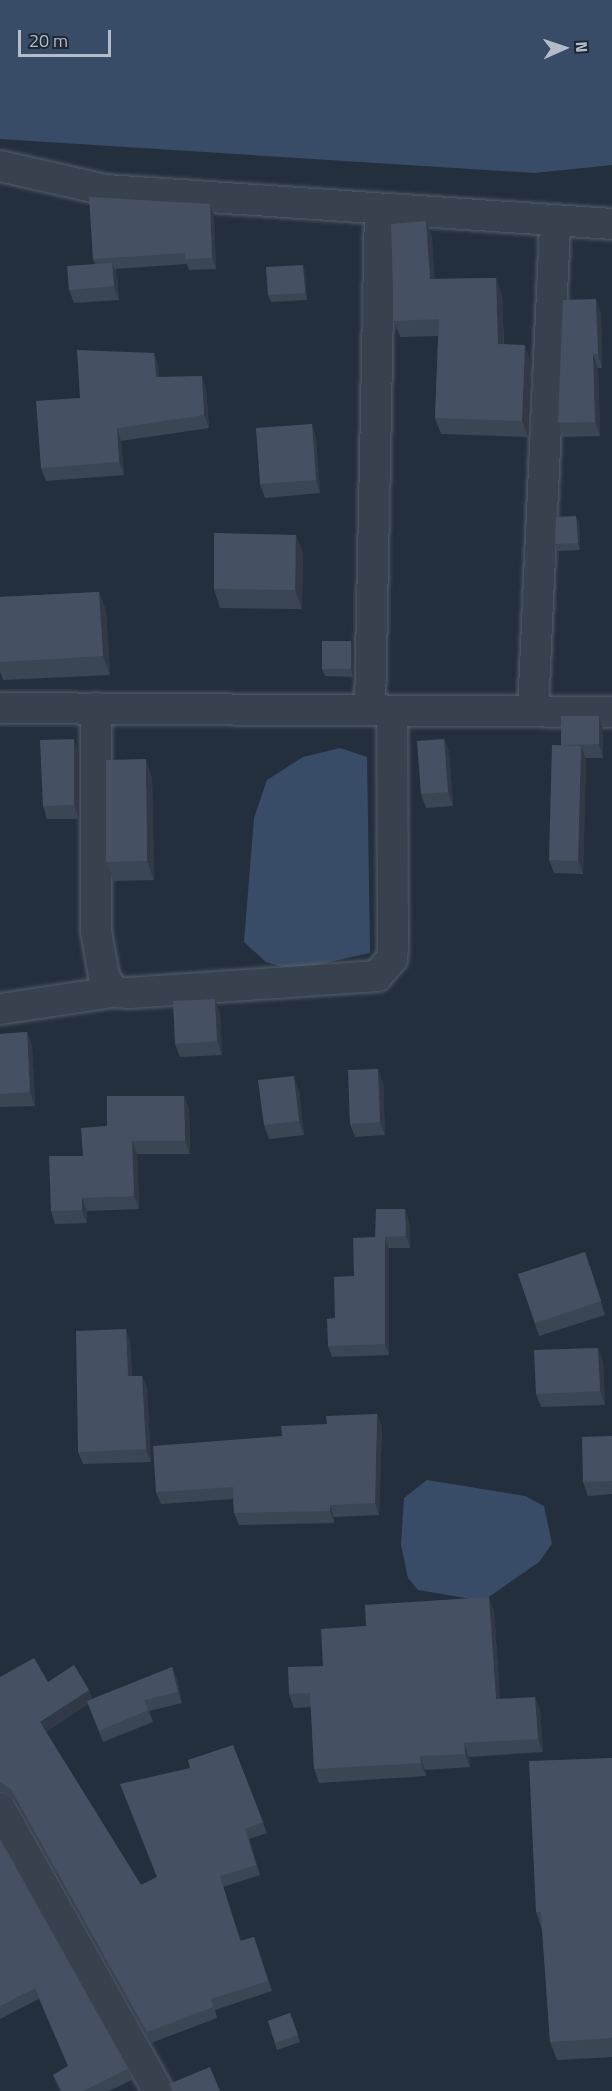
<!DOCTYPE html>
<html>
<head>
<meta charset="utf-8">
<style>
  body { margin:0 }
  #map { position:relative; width:612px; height:2091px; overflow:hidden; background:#242f3e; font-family:"Titillium Web",sans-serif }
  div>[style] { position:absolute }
  .water>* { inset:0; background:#394c67 }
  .roads { filter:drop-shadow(0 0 2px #565f6c) drop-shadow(0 0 2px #565f6c) }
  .minor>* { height:30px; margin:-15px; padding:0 15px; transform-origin:15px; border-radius:15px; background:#38414e }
  .wall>* { inset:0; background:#3b4654 }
  .shaded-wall>* { inset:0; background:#303945 }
  .building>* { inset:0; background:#455162 }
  span { translate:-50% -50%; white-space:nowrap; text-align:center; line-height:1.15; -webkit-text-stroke:6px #1d2633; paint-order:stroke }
  .north { position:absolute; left:534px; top:18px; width:60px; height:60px; -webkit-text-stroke:4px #1d2633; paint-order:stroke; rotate:87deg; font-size:16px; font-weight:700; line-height:24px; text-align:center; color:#b4bcc9 }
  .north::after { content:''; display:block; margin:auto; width:21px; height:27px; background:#b4bcc9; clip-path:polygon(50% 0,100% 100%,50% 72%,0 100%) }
  .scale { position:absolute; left:18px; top:30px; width:93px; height:27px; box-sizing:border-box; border:3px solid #b4bcc9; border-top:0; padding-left:8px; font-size:18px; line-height:21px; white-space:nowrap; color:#b4bcc9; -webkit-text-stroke:4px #1d2633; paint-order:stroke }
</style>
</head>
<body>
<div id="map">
  <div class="water">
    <div style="clip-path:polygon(0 0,612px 0,612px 165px,534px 173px,0 139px)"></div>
    <div style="clip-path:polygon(340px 748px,367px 757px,370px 953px,293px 970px,266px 962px,244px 942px,254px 818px,267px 780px,303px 757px)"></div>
    <div style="clip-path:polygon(427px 1480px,525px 1496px,544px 1506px,552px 1544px,539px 1562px,483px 1601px,418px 1590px,408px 1578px,401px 1545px,404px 1498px)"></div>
  </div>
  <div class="roads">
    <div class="minor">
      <div style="left:0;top:166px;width:109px;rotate:12.8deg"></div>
      <div style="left:106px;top:190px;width:507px;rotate:3.84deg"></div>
      <div style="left:0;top:708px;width:612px;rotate:0.37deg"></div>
      <div style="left:96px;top:708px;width:223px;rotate:90deg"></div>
      <div style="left:96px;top:931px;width:46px;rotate:79.9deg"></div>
      <div style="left:104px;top:976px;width:18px;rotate:61deg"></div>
      <div style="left:113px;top:992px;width:16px;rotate:4deg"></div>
      <div style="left:129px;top:993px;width:249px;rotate:-3.9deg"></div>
      <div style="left:377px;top:976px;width:23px;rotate:-49deg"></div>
      <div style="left:392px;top:959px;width:12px;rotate:-85deg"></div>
      <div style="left:393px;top:947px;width:236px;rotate:-90.2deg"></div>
      <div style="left:370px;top:710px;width:501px;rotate:-88.86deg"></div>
      <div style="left:533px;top:711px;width:491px;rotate:-87.4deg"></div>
      <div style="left:0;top:1009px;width:114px;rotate:-8.6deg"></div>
      <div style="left:0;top:1808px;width:324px;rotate:60.8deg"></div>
    </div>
  </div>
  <div class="wall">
    <div style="clip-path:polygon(210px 204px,214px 215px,216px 269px,189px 270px,187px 264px,115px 269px,117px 276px,119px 300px,74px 303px,69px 290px,95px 264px,93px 259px)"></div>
    <div style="clip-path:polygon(426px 221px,432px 238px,434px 279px,496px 278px,502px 295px,504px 344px,531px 362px,528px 437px,441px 434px,435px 418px,438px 336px,400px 337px,394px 321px)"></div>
    <div style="clip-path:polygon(305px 272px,307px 300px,271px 302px,268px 295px)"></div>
    <div style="clip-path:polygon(601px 313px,602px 368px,598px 368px,600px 436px,563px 437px,558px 423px)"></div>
    <div style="clip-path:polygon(154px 353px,158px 366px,159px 377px,206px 389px,209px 428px,121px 441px,124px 475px,46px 481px,41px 468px,80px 398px)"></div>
    <div style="clip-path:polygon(312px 424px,316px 437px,320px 493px,265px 498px,260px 484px)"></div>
    <div style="clip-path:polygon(576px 516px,579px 523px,580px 550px,557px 551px,555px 544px)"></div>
    <div style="clip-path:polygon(303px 553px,302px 609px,220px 608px,214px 589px)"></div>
    <div style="clip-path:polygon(99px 592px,106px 611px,110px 675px,3px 680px,0 671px,0 597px)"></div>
    <div style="clip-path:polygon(354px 648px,353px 677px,325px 676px,322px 669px)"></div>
    <div style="clip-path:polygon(603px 730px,603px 758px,586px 758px,583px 874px,554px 873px,549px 860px,561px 745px)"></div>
    <div style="clip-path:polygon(444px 739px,449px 752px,453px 806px,426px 808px,421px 794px)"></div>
    <div style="clip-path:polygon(79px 753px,79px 819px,47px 819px,43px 806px)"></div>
    <div style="clip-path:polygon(152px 778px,154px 880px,113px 881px,106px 862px)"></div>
    <div style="clip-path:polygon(220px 1013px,222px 1055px,180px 1057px,175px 1044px)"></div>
    <div style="clip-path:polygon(27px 1032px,32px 1046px,35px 1106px,0 1107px,0 1034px)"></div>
    <div style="clip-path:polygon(383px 1082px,385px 1135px,355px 1137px,350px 1124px)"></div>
    <div style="clip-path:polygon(299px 1090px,304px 1135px,269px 1139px,264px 1125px)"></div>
    <div style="clip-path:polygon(184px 1096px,189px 1109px,190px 1154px,137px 1154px,139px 1209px,87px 1211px,87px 1223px,55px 1224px,51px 1211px,83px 1156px,107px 1126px)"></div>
    <div style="clip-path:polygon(409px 1220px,410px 1248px,389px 1248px,389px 1355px,332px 1357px,328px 1346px,335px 1318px,375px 1237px)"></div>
    <div style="clip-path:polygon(590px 1266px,605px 1315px,539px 1336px,518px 1274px)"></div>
    <div style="clip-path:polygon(126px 1329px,130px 1342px,132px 1376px,142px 1376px,147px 1388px,151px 1462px,83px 1464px,78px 1452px)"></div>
    <div style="clip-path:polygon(603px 1361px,605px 1405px,541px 1407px,536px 1394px)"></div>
    <div style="clip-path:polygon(377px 1414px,382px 1426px,379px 1515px,334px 1517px,334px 1523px,239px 1525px,234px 1513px,233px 1499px,161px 1504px,156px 1492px,282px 1436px,327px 1424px)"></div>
    <div style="clip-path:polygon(612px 1436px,612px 1494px,588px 1496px,583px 1482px)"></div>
    <div style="clip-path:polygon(494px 1611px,500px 1699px,540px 1710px,543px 1752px,469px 1757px,470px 1767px,425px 1770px,426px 1776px,319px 1783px,314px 1769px,311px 1707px,294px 1708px,289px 1694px,323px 1666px,366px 1626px)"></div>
    <div style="clip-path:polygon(172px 1667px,177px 1679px,182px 1703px,149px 1711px,153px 1722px,103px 1742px,88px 1704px,46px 1732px,141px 1885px,157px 1877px,190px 1768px,233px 1745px,267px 1833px,249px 1839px,260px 1875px,223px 1887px,241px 1941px,254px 1937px,272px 1991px,215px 2010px,217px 2018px,151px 2043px,15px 1800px,0 1791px,0 1677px,48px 1682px,89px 1690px,92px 1699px)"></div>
    <div style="clip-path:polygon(612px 1758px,612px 2057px,557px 2060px,550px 2042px,542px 1930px,536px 1912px)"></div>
    <div style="clip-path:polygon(0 1840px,128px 2069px,132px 2080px,109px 2091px,60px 2091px,53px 2075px,68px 2066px,39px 1999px,0 2019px)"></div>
    <div style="clip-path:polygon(290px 2013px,300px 2042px,277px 2050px,268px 2021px)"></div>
  </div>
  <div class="shaded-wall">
    <div style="clip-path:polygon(210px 204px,214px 215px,216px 269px,212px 258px)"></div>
    <div style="clip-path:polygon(426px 221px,432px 238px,436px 296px,430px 279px)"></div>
    <div style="clip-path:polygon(112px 263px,117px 276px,119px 300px,114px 286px)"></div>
    <div style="clip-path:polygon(303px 265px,305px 272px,307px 300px,305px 293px)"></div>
    <div style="clip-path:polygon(496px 278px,502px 295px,504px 361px,498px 344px)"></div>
    <div style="clip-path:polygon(596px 299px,601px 313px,602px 368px,598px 354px)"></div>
    <div style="clip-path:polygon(525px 345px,531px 362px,528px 437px,522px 421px)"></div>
    <div style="clip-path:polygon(154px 353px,158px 366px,160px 390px,156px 377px)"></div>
    <div style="clip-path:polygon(593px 354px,598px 368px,600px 436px,595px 422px)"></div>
    <div style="clip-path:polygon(202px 376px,206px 389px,209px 428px,204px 415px)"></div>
    <div style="clip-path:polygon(312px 424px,316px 437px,320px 493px,316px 480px)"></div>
    <div style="clip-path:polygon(117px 428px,121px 441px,124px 475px,119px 462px)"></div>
    <div style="clip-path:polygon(576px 516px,579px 523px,580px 550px,578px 543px)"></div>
    <div style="clip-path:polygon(296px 535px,303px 553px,302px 609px,295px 590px)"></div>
    <div style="clip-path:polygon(99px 592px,106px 611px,110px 675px,103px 656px)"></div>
    <div style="clip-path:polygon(351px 641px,354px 648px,353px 677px,351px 669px)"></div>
    <div style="clip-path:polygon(599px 716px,603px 730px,603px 758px,599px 744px)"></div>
    <div style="clip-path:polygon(74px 739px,79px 753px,79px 819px,74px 805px)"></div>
    <div style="clip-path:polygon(444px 739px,449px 752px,453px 806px,448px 792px)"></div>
    <div style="clip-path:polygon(581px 746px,586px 759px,583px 874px,578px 861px)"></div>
    <div style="clip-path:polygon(146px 759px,152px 778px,154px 880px,147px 861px)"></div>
    <div style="clip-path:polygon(215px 999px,220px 1013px,222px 1055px,217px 1041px)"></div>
    <div style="clip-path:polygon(27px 1032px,32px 1046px,35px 1106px,30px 1092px)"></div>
    <div style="clip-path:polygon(378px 1069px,383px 1082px,385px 1135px,380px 1122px)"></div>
    <div style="clip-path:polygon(294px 1076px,299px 1090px,304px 1135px,299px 1121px)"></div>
    <div style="clip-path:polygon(184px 1096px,189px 1109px,190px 1154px,185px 1141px)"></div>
    <div style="clip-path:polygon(132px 1141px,137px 1154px,139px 1209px,134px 1196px)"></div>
    <div style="clip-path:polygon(82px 1198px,87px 1211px,87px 1223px,82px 1210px)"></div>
    <div style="clip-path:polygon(405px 1209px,409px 1220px,410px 1248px,406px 1236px)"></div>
    <div style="clip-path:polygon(385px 1237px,389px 1249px,389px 1355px,385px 1344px)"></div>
    <div style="clip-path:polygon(126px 1329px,130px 1342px,132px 1389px,128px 1376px)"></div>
    <div style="clip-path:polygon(598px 1348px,603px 1361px,605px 1405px,600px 1391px)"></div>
    <div style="clip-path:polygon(142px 1376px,147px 1388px,151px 1462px,146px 1449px)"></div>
    <div style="clip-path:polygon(377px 1414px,382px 1426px,379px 1515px,375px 1503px)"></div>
    <div style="clip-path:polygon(330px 1505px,334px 1517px,334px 1523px,330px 1511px)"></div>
    <div style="clip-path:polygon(489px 1597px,494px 1611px,501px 1713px,496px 1699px)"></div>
    <div style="clip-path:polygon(172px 1667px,177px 1679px,182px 1703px,178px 1692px)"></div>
    <div style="clip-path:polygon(89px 1690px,93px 1701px,44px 1733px,40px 1722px)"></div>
    <div style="clip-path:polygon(535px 1697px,540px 1710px,543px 1752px,538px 1739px)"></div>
    <div style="clip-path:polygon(464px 1743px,469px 1757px,470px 1767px,465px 1754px)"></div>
    <div style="clip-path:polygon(420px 1756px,425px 1770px,426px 1776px,421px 1763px)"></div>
  </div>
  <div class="building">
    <div style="clip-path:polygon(89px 197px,210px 204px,212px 258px,185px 259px,185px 253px,93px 259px)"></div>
    <div style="clip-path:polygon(426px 221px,430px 279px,496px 278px,498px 344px,525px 345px,522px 421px,435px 418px,439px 319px,394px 321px,391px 224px)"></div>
    <div style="clip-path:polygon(112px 263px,114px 286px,69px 290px,67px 266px)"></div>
    <div style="clip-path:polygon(303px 265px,305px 293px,268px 295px,266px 267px)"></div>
    <div style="clip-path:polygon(596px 299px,598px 354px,593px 354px,595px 422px,558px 423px,563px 300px)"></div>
    <div style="clip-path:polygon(77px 350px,154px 353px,156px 377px,202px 376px,204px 415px,117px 428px,119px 462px,41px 468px,36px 401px,80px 398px)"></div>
    <div style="clip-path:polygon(312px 424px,316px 480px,260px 484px,256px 428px)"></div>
    <div style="clip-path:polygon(576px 516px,578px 543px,555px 544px,556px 517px)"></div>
    <div style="clip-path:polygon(214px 533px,296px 535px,295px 590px,214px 589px)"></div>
    <div style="clip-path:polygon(99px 592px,103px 656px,0 662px,0 597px)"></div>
    <div style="clip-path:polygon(322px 641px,351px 641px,351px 669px,322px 669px)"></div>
    <div style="clip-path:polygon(561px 716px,599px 716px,599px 744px,561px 745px)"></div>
    <div style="clip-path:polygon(74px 739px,74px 805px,43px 806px,40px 740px)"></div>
    <div style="clip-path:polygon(444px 739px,448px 792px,421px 794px,417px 741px)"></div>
    <div style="clip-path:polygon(552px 745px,581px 746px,578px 861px,549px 860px)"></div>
    <div style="clip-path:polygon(146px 759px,147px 861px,106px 862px,106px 760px)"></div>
    <div style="clip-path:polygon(215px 999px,217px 1041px,175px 1044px,173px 1001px)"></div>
    <div style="clip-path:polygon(27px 1032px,30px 1092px,0 1094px,0 1034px)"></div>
    <div style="clip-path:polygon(378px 1069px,380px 1122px,350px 1124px,348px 1070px)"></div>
    <div style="clip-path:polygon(294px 1076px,299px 1121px,264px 1125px,258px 1080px)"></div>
    <div style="clip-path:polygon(107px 1096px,184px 1096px,185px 1141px,132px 1141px,134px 1196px,82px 1198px,82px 1210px,51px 1211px,49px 1156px,83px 1156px,81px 1128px,107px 1126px)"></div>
    <div style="clip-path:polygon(376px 1209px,405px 1209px,406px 1236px,378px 1237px,385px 1237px,385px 1344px,328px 1346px,327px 1319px,335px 1318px,334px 1277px,354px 1276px,353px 1238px,375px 1237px)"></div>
    <div style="clip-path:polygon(585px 1252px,601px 1301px,535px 1323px,518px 1274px)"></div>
    <div style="clip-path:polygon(126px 1329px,128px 1376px,142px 1376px,146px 1449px,78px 1452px,76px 1331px)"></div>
    <div style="clip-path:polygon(598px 1348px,600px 1391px,536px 1394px,534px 1350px)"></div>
    <div style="clip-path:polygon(377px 1414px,375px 1503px,330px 1505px,330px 1511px,234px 1513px,233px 1487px,156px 1492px,153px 1446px,282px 1436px,281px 1426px,327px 1424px,326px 1416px)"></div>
    <div style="clip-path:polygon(612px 1436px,612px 1481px,583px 1482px,582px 1437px)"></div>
    <div style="clip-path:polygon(489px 1597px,496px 1699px,535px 1697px,538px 1739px,464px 1743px,465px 1754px,420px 1756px,421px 1763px,314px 1769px,310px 1693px,289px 1694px,288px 1667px,323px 1666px,321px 1629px,366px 1626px,365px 1605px)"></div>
    <div style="clip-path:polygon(34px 1658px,48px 1682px,74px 1665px,89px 1690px,40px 1722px,141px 1885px,157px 1877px,120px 1784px,190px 1768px,188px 1760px,233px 1745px,263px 1822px,245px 1829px,256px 1865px,220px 1876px,240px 1941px,254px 1937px,268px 1981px,211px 1999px,213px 2007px,147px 2032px,11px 1789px,0 1782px,0 1677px)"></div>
    <div style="clip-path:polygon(172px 1667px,178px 1692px,144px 1700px,148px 1710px,99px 1731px,87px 1701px)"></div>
    <div style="clip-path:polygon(612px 1758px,612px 2038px,550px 2042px,541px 1912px,536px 1912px,529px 1761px)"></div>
    <div style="clip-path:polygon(0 1840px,128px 2069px,83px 2091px,62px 2091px,53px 2075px,68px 2066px,35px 1988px,0 2006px)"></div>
    <div style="clip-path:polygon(290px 2013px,298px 2035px,275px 2043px,268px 2021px)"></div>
    <div style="clip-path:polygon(210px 2067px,220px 2091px,172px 2091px,169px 2084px)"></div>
  </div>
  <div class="north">N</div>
  <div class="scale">20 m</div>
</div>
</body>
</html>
